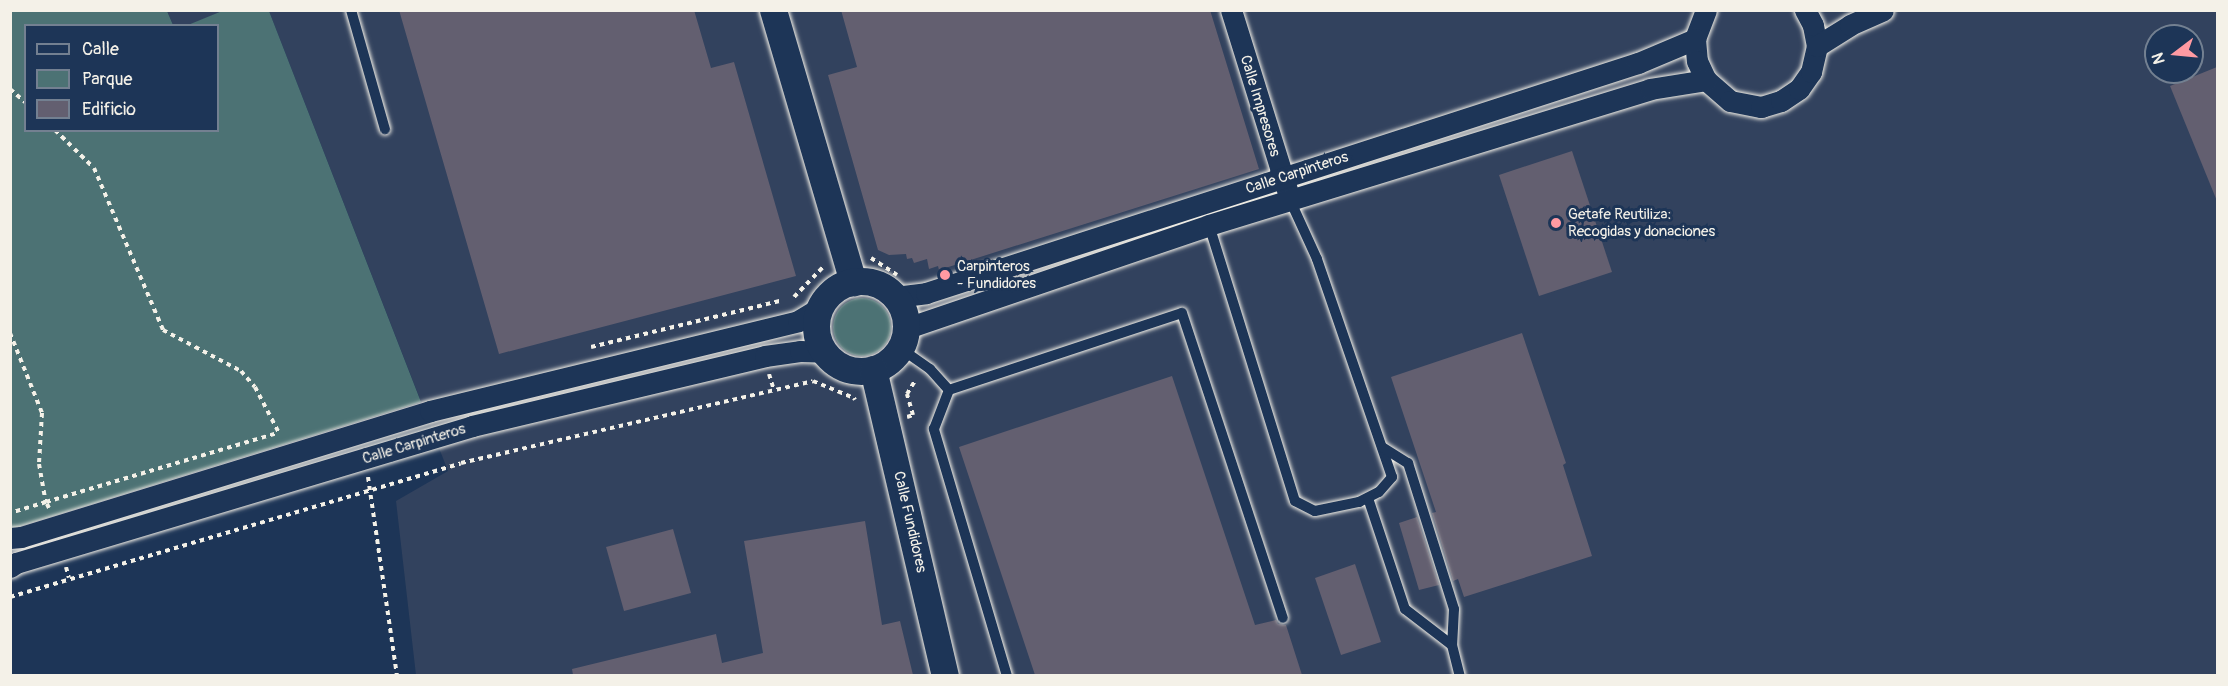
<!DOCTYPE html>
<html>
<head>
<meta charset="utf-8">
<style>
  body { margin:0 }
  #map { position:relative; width:2228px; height:686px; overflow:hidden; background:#1d3557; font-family:Pangolin,sans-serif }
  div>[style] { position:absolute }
  .built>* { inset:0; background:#32425e }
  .green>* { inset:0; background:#4c7274 }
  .round { border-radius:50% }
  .building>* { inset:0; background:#635f70 }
  .path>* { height:4px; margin-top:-2px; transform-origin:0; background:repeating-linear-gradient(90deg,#f4f1e8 0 4.5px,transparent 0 9px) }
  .roads { filter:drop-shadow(0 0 2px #f4f1e8) drop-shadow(0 0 2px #f4f1e8) }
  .service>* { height:10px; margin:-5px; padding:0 5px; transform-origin:5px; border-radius:5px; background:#1d3557 }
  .minor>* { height:21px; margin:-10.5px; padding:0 10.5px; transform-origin:10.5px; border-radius:10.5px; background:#1d3557 }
  .tertiary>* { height:27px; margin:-13.5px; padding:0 13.5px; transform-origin:13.5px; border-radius:13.5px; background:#1d3557 }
  .tertiary>.ring { margin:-13.5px; padding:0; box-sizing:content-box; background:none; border:27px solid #1d3557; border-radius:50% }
  .dots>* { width:16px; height:16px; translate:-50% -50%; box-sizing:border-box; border:3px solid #1d3557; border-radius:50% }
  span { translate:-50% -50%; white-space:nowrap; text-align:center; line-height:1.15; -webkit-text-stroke:6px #1d3557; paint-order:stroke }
  .street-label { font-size:15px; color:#f4f1e8 }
  .poi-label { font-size:15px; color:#f4f1e8 }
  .left { translate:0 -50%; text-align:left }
  .frame { position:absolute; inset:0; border:12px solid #f4f1e8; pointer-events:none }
  .legend { position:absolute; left:24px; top:24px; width:195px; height:108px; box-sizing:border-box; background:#1d3557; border:2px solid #738091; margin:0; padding:8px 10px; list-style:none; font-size:18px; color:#f4f1e8 }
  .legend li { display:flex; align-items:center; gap:12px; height:30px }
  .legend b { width:30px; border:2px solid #738091 }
  .north { position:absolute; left:2144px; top:24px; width:60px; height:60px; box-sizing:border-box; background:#1d3557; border:2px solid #738091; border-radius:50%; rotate:254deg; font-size:16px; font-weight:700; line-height:24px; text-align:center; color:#f4f1e8 }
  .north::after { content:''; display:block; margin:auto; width:21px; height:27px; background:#ff9aa2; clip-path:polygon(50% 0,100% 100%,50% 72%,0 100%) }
</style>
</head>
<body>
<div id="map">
  <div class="built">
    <div style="clip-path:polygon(167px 11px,222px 11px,188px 26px,173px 25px)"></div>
    <div style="clip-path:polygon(evenodd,269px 11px,2217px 11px,2217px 675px,416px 675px,396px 501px,448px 471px,269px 11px,2156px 36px,2192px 36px,2192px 72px,2156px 72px,2156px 36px)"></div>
  </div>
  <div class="green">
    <div style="clip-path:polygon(11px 11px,167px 11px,173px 25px,26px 26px,26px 130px,218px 130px,218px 26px,188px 25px,222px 11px,269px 11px,421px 402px,11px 529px)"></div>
    <div class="round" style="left:833px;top:298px;width:58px;height:58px"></div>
  </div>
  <div class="building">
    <div style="clip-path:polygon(399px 10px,694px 10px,711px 68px,734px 62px,796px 276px,499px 354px)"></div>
    <div style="clip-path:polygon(841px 10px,1210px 10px,1259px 169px,939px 270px,938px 266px,929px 269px,927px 259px,914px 263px,912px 258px,907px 259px,906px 254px,889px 255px,878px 250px,828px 75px,857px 67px)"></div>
    <div style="clip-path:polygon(2217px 67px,2217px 201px,2170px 86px)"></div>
    <div style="clip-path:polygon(1572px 151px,1612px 272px,1539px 296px,1499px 175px)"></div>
    <div style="clip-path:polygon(1522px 333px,1566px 463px,1563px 465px,1592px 556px,1464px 597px,1458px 579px,1453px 581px,1432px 513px,1436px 512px,1391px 377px)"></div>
    <div style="clip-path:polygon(1172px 376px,1255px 625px,1276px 620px,1278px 624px,1286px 625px,1302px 675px,1035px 675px,959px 447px)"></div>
    <div style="clip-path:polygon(1417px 517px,1439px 585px,1419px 590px,1399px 523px)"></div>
    <div style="clip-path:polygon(865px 521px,882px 625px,900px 621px,913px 675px,573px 675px,572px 669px,716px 634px,722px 663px,763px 653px,744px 541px)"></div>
    <div style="clip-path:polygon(673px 529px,691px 593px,624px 611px,606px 547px)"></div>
    <div style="clip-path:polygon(1355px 564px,1381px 642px,1341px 655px,1315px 578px)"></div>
  </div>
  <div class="path">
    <div style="left:10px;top:89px;width:21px;rotate:41deg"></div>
    <div style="left:55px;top:130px;width:54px;rotate:44.3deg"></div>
    <div style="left:94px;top:168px;width:176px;rotate:66.9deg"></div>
    <div style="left:163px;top:330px;width:88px;rotate:27.7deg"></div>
    <div style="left:241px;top:371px;width:21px;rotate:49deg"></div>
    <div style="left:255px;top:387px;width:52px;rotate:62.4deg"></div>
    <div style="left:871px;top:258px;width:31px;rotate:33deg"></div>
    <div style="left:794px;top:297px;width:43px;rotate:-45.9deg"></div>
    <div style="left:10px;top:333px;width:86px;rotate:68.2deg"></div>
    <div style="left:42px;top:413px;width:51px;rotate:93.4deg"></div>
    <div style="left:39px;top:464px;width:39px;rotate:80deg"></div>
    <div style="left:46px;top:502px;width:38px;rotate:163deg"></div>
    <div style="left:591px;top:347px;width:194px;rotate:-13.7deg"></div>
    <div style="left:769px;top:374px;width:17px;rotate:73deg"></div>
    <div style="left:907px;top:417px;width:6px;rotate:-18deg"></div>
    <div style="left:913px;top:415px;width:22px;rotate:-106deg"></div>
    <div style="left:907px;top:394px;width:17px;rotate:-59deg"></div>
    <div style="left:368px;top:477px;width:201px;rotate:81.7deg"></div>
    <div style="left:49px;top:508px;width:7px;rotate:-117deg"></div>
    <div style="left:46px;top:502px;width:241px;rotate:-16.6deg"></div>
    <div style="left:66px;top:567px;width:11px;rotate:75deg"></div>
    <div style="left:10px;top:597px;width:470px;rotate:-16.5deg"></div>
    <div style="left:461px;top:463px;width:361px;rotate:-13.1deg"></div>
    <div style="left:813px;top:381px;width:44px;rotate:22.5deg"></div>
    <div style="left:854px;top:398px;width:2px;rotate:63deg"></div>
  </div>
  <div class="roads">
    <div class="service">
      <div style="left:351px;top:10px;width:124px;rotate:74.1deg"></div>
      <div style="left:1209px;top:225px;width:289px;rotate:72.7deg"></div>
      <div style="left:1295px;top:501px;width:22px;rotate:27deg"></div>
      <div style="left:1315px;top:511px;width:45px;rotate:-11.6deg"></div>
      <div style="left:1359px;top:502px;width:22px;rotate:-27deg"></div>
      <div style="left:1379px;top:492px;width:20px;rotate:-49deg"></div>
      <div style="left:1392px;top:477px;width:231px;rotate:-109deg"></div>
      <div style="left:1317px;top:259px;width:65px;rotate:-114.6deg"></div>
      <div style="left:900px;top:348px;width:37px;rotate:35deg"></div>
      <div style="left:930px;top:369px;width:28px;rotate:48deg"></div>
      <div style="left:1382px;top:447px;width:31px;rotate:32deg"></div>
      <div style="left:1408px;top:463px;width:153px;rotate:72.5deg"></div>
      <div style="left:1454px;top:609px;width:36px;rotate:93deg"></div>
      <div style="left:1368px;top:498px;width:117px;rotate:71.6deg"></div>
      <div style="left:1405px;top:609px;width:59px;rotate:37.5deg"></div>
      <div style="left:1452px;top:645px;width:32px;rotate:76deg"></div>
      <div style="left:1007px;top:676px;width:258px;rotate:-106.5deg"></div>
      <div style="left:934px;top:429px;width:42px;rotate:-69deg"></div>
      <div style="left:949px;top:390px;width:245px;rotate:-18.3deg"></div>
      <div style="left:1182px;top:313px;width:321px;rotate:71.7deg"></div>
    </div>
    <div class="minor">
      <div style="left:1231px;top:10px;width:189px;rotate:72.7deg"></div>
      <div style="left:1706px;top:10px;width:31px;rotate:111deg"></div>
      <div style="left:1695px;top:39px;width:22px;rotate:85deg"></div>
      <div style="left:1697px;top:61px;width:21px;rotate:65deg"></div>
      <div style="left:1706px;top:80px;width:32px;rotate:41deg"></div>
      <div style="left:1730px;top:101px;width:32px;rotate:11deg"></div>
      <div style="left:1761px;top:107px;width:21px;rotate:-17deg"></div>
      <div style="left:1781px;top:101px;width:22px;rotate:-34deg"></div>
      <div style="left:1799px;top:89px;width:21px;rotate:-55deg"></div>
      <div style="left:1811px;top:72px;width:27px;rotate:-77deg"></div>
      <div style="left:1817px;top:46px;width:21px;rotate:-101deg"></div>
      <div style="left:1813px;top:25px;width:17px;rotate:-118deg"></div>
      <div style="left:1817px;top:46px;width:39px;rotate:-32deg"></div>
      <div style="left:1850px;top:25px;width:36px;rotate:-24deg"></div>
      <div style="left:895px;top:297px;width:31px;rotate:-7deg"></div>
      <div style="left:926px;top:293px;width:748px;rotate:-17.9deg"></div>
      <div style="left:1638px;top:63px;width:62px;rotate:-22.8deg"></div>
      <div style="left:907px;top:328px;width:319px;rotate:-18.8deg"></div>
      <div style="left:1209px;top:225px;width:461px;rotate:-17.1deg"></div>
      <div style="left:1650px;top:89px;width:57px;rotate:-9.1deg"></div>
      <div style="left:10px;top:538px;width:11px;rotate:-5deg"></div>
      <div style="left:21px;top:537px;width:428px;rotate:-17.1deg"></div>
      <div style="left:430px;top:411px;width:379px;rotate:-13.7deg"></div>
      <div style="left:798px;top:321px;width:26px;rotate:-31deg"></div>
      <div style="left:10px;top:567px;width:7px;rotate:-34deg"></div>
      <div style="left:16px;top:563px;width:476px;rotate:-16.7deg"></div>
      <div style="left:472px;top:426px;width:301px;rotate:-13.4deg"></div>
      <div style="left:765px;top:356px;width:35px;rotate:-8deg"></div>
      <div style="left:800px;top:351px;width:25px;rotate:2deg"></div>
    </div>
    <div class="tertiary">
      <div style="left:773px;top:10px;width:284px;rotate:73.6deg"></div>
      <div class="ring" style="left:816px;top:281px;width:63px;height:63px"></div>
      <div style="left:873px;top:369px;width:315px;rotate:76.8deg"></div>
    </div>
  </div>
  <div class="dots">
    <div style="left:1556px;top:223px;background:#ff9aa2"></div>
    <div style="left:945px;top:275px;background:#ff9aa2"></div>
  </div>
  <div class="street-label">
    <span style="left:1260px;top:106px;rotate:73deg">Calle Impresores</span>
    <span style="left:1297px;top:173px;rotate:-18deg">Calle Carpinteros</span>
    <span style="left:414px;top:444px;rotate:-17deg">Calle Carpinteros</span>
    <span style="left:910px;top:522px;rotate:77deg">Calle Fundidores</span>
  </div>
  <div class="poi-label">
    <span class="left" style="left:1568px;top:223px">Getafe Reutiliza:<br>Recogidas y donaciones</span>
    <span class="left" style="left:957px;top:275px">Carpinteros<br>- Fundidores</span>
  </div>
  <div class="frame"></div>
  <ul class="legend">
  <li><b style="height:8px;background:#1d3557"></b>Calle</li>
  <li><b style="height:16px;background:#4c7274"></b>Parque</li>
  <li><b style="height:16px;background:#635f70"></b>Edificio</li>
  </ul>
  <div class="north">N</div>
</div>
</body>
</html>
